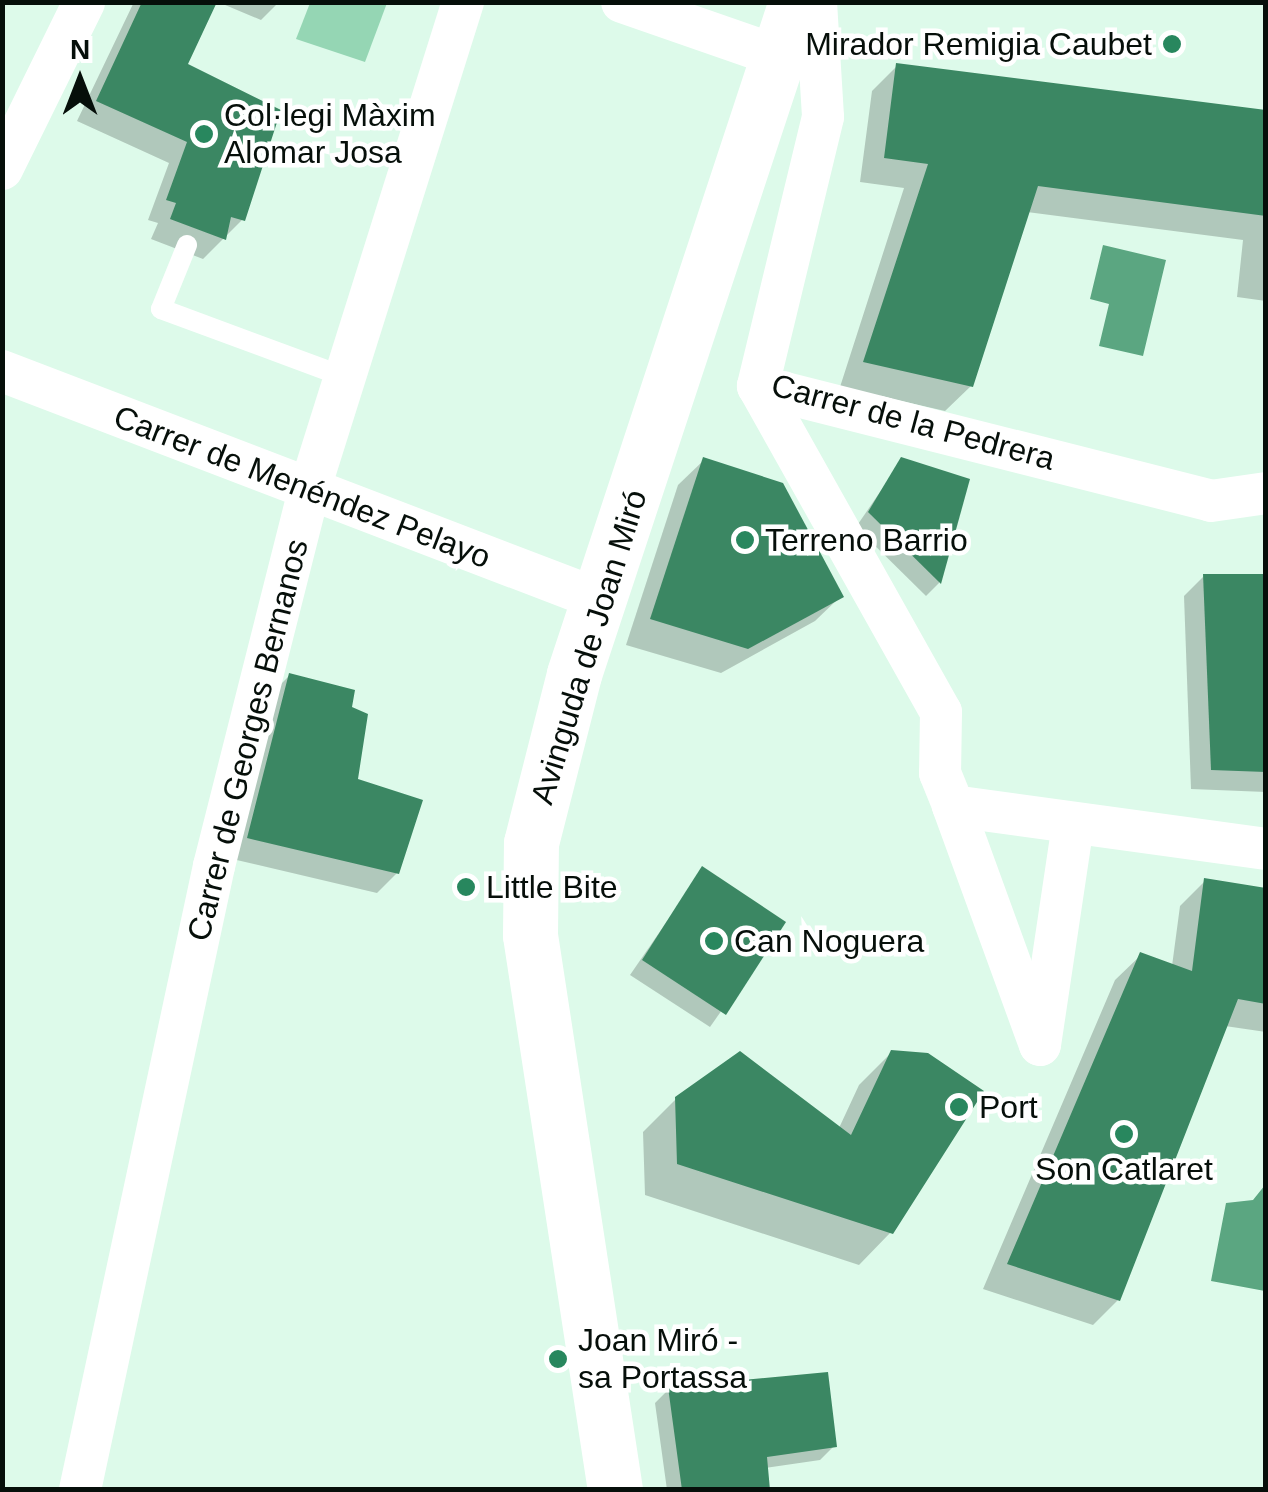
<!DOCTYPE html>
<html>
<head>
<meta charset="utf-8">
<style>
  body { margin:0 }
  #map { position:relative; width:1268px; height:1492px; overflow:hidden; background:#ddfaea; font-family:Arial,sans-serif }
  div>[style] { position:absolute }
  .green>* { inset:0; background:#95d6b4 }
  .water>* { inset:0; background:#5ba681 }
  .shadow>* { inset:0; background:#0003 }
  .building>* { inset:0; background:#3b8763 }
  .lane>* { height:20px; margin:-10px; padding:0 10px; transform-origin:10px; border-radius:10px; background:#fff }
  .street>* { height:42px; margin:-21px; padding:0 21px; transform-origin:21px; border-radius:21px; background:#fff }
  .secondary>* { height:55px; margin:-27.5px; padding:0 27.5px; transform-origin:27.5px; border-radius:27.5px; background:#fff }
  .dots>* { width:28px; height:28px; translate:-50% -50%; box-sizing:border-box; border:5px solid #fff; border-radius:50% }
  span { translate:-50% -50%; white-space:nowrap; text-align:center; line-height:1.15; -webkit-text-stroke:9px #fff; paint-order:stroke }
  .poi-label { font-size:32px; color:#060f0a }
  .right { translate:-100% -50%; text-align:right }
  .left { translate:0 -50%; text-align:left }
  .street-label { font-size:32px; color:#060f0a }
  .frame { position:absolute; inset:0; border:5px solid #060f0a; pointer-events:none }
  .north { position:absolute; left:30px; top:30px; width:100px; height:100px; -webkit-text-stroke:8px #fff; paint-order:stroke; rotate:0deg; font-size:28px; font-weight:700; line-height:40px; text-align:center; color:#060f0a }
  .north::after { content:''; display:block; margin:auto; width:35px; height:45px; background:#060f0a; clip-path:polygon(50% 0,100% 100%,50% 72%,0 100%) }
</style>
</head>
<body>
<div id="map">
  <div class="green">
    <div style="clip-path:polygon(310px 3px,387px 3px,365px 62px,296px 39px)"></div>
  </div>
  <div class="water">
    <div style="clip-path:polygon(1103px 245px,1166px 260px,1143px 356px,1099px 346px,1109px 304px,1090px 299px)"></div>
    <div style="clip-path:polygon(1265px 1185px,1265px 1291px,1211px 1281px,1226px 1203px,1253px 1200px)"></div>
  </div>
  <div class="shadow">
    <div style="clip-path:polygon(134px 2px,214px 2px,185px 65px,242px 220px,203px 259px,151px 239px,158px 223px,148px 220px,169px 163px,77px 121px)"></div>
    <div style="clip-path:polygon(218px 2px,279px 2px,261px 20px)"></div>
    <div style="clip-path:polygon(897px 66px,1266px 113px,1266px 301px,1237px 297px,1243px 240px,1027px 212px,971px 386px,945px 411px,840px 387px,904px 188px,860px 182px,872px 91px)"></div>
    <div style="clip-path:polygon(704px 460px,841px 596px,815px 621px,721px 673px,626px 645px,678px 485px)"></div>
    <div style="clip-path:polygon(902px 460px,967px 481px,939px 583px,926px 596px,856px 527px)"></div>
    <div style="clip-path:polygon(1204px 576px,1266px 604px,1266px 792px,1191px 789px,1184px 596px)"></div>
    <div style="clip-path:polygon(289px 676px,397px 873px,377px 893px,228px 858px,269px 696px)"></div>
    <div style="clip-path:polygon(703px 869px,783px 923px,710px 1027px,630px 975px)"></div>
    <div style="clip-path:polygon(1205px 881px,1266px 890px,1266px 1032px,1225px 1026px,1118px 1300px,1093px 1325px,983px 1289px,1115px 980px,1141px 955px,1172px 966px,1180px 906px)"></div>
    <div style="clip-path:polygon(892px 1052px,891px 1232px,859px 1265px,645px 1195px,643px 1132px,676px 1099px,839px 1128px,859px 1085px)"></div>
    <div style="clip-path:polygon(669px 1389px,834px 1446px,820px 1460px,765px 1468px,767px 1490px,667px 1490px,655px 1403px)"></div>
  </div>
  <div class="building">
    <div style="clip-path:polygon(142px 2px,217px 2px,188px 64px,281px 110px,245px 221px,231px 217px,226px 240px,170px 219px,176px 203px,166px 200px,187px 142px,96px 101px)"></div>
    <div style="clip-path:polygon(896px 63px,1266px 110px,1266px 216px,1038px 186px,973px 387px,863px 362px,928px 164px,884px 158px)"></div>
    <div style="clip-path:polygon(703px 457px,783px 483px,844px 597px,748px 649px,650px 619px)"></div>
    <div style="clip-path:polygon(901px 457px,970px 479px,941px 584px,868px 512px)"></div>
    <div style="clip-path:polygon(1203px 574px,1266px 574px,1266px 772px,1211px 770px)"></div>
    <div style="clip-path:polygon(289px 673px,355px 690px,352px 707px,368px 714px,358px 779px,423px 800px,399px 874px,247px 838px)"></div>
    <div style="clip-path:polygon(702px 866px,786px 922px,726px 1015px,642px 960px)"></div>
    <div style="clip-path:polygon(1204px 878px,1266px 888px,1266px 1004px,1238px 999px,1120px 1301px,1007px 1264px,1140px 952px,1192px 971px)"></div>
    <div style="clip-path:polygon(891px 1050px,928px 1053px,984px 1091px,893px 1234px,677px 1164px,675px 1097px,740px 1051px,851px 1135px)"></div>
    <div style="clip-path:polygon(828px 1372px,837px 1447px,767px 1457px,770px 1490px,682px 1490px,668px 1387px)"></div>
  </div>
  <div class="lane">
    <div style="left:187px;top:245px;width:69px;rotate:112.1deg"></div>
    <div style="left:161px;top:309px;width:196px;rotate:20.3deg"></div>
  </div>
  <div class="street">
    <div style="left:622px;top:2px;width:165px;rotate:19.1deg"></div>
    <div style="left:816px;top:2px;width:115px;rotate:86.5deg"></div>
    <div style="left:823px;top:117px;width:277px;rotate:103.6deg"></div>
    <div style="left:758px;top:386px;width:467px;rotate:14.2deg"></div>
    <div style="left:1211px;top:501px;width:56px;rotate:-8.3deg"></div>
    <div style="left:2px;top:169px;width:186px;rotate:-63.8deg"></div>
    <div style="left:2px;top:371px;width:644px;rotate:20.94deg"></div>
    <div style="left:758px;top:386px;width:374px;rotate:60.7deg"></div>
    <div style="left:941px;top:712px;width:61px;rotate:90.9deg"></div>
    <div style="left:940px;top:773px;width:35px;rotate:68deg"></div>
    <div style="left:953px;top:806px;width:316px;rotate:7.8deg"></div>
    <div style="left:953px;top:806px;width:254px;rotate:70deg"></div>
    <div style="left:1040px;top:1045px;width:223px;rotate:-81.5deg"></div>
    <div style="left:80px;top:1490px;width:638px;rotate:-77.88deg"></div>
    <div style="left:214px;top:866px;width:387px;rotate:-75.8deg"></div>
    <div style="left:309px;top:491px;width:513px;rotate:-72.52deg"></div>
  </div>
  <div class="secondary">
    <div style="left:615px;top:1490px;width:561px;rotate:-98.71deg"></div>
    <div style="left:530px;top:935px;width:92px;rotate:-89.4deg"></div>
    <div style="left:531px;top:843px;width:174px;rotate:-75.7deg"></div>
    <div style="left:574px;top:674px;width:708px;rotate:-71.72deg"></div>
  </div>
  <div class="dots">
    <div style="left:1172px;top:44px;background:#28875e"></div>
    <div style="left:204px;top:134px;background:#28875e"></div>
    <div style="left:745px;top:540px;background:#28875e"></div>
    <div style="left:466px;top:887px;background:#28875e"></div>
    <div style="left:714px;top:941px;background:#28875e"></div>
    <div style="left:959px;top:1107px;background:#28875e"></div>
    <div style="left:1124px;top:1134px;background:#28875e"></div>
    <div style="left:558px;top:1359px;background:#28875e"></div>
  </div>
  <div class="poi-label">
    <span class="right" style="left:1152px;top:44px">Mirador Remigia Caubet</span>
    <span class="left" style="left:224px;top:134px">Col·legi Màxim<br>Alomar Josa</span>
    <span class="left" style="left:765px;top:540px">Terreno Barrio</span>
    <span class="left" style="left:486px;top:887px">Little Bite</span>
    <span class="left" style="left:734px;top:941px">Can Noguera</span>
    <span class="left" style="left:979px;top:1107px">Port</span>
    <span style="left:1124px;top:1169px">Son Catlaret</span>
    <span class="left" style="left:578px;top:1359px">Joan Miró -<br>sa Portassa</span>
  </div>
  <div class="street-label">
    <span style="left:913px;top:422px;rotate:15deg">Carrer de la Pedrera</span>
    <span style="left:302px;top:487px;rotate:21deg">Carrer de Menéndez Pelayo</span>
    <span style="left:589px;top:647px;rotate:-73deg">Avinguda de Joan Miró</span>
    <span style="left:248px;top:740px;rotate:-76deg">Carrer de Georges Bernanos</span>
  </div>
  <div class="frame"></div>
  <div class="north">N</div>
</div>
</body>
</html>
